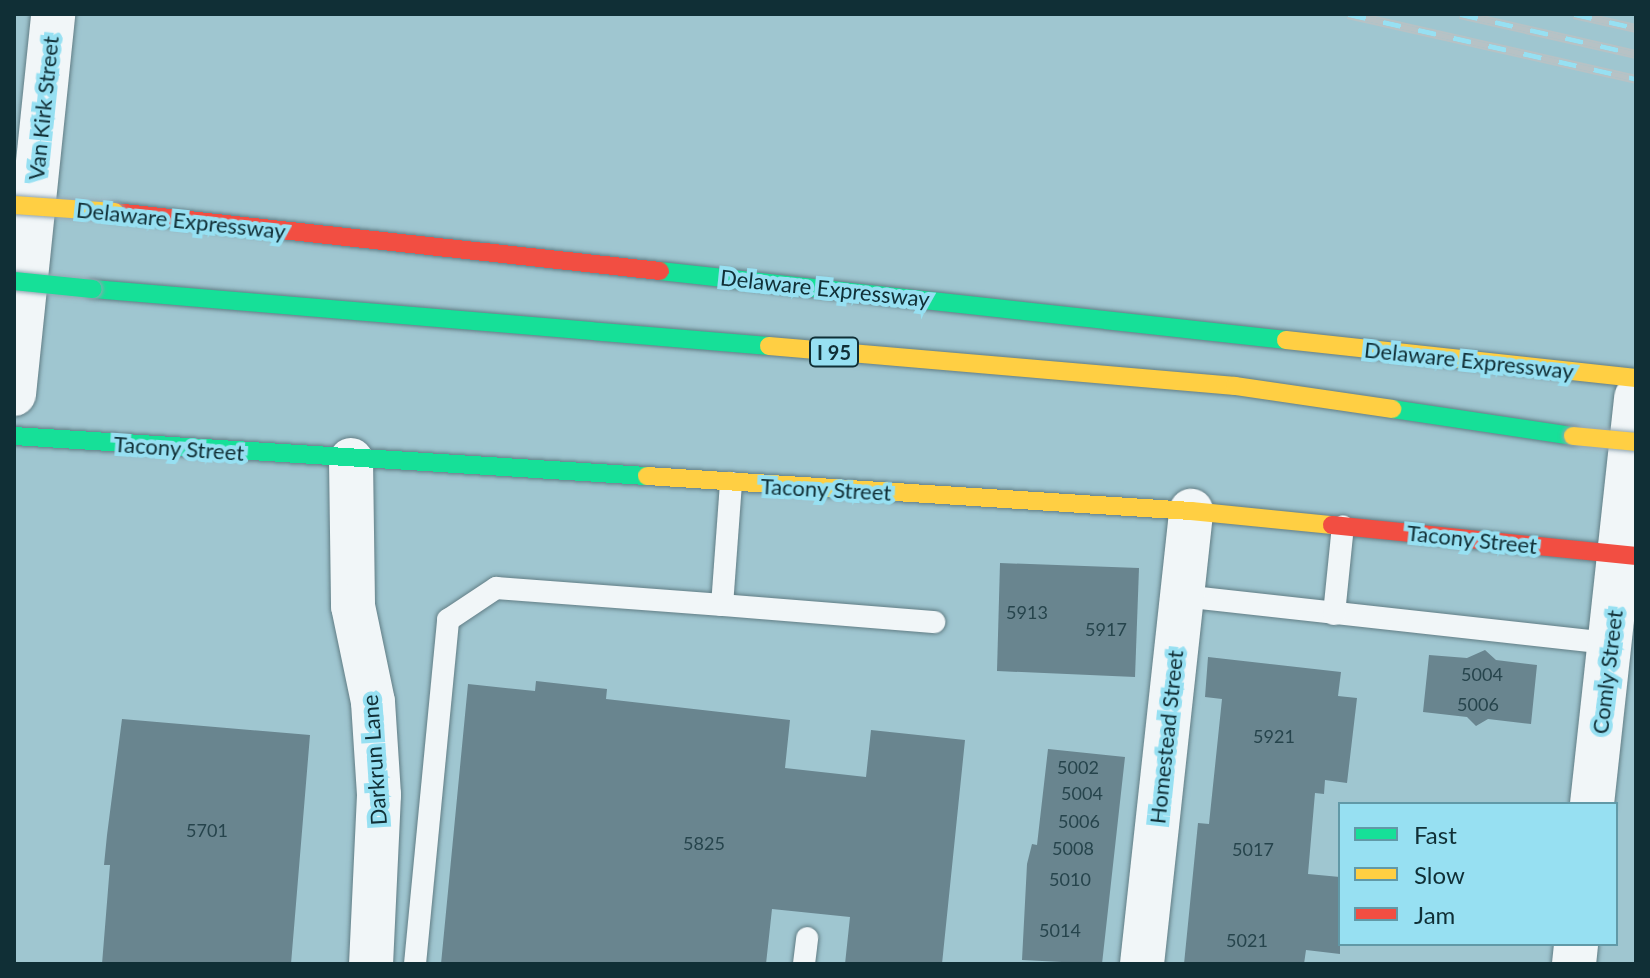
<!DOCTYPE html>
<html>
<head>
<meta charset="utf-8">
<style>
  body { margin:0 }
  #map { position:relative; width:1650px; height:978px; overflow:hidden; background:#9fc6d0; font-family:Lato,sans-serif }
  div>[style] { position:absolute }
  .building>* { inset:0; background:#69858f }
  .roads { filter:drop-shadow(0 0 2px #617d85) drop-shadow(0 0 2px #617d85) }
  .lane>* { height:22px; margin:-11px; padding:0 11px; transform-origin:11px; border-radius:11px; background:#f1f6f8 }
  .street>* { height:44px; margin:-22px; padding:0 22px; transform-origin:22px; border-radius:22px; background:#f1f6f8 }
  .fast>* { height:18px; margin:-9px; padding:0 9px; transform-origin:9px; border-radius:9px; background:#16e098 }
  .slow>* { height:18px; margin:-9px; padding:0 9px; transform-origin:9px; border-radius:9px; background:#ffcf43 }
  .jam>* { height:18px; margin:-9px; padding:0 9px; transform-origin:9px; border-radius:9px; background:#f24e42 }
  .rail>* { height:9px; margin-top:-4.5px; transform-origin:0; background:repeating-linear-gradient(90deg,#97e0f2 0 18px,#b7c2c5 0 36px); box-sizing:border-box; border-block:2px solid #b7c2c5 }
  .bridges { filter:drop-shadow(0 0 2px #91a5b0) drop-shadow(0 0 2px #91a5b0) }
  .fast-bridge>* { height:18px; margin:-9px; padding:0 9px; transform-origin:9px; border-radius:9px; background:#16e098 }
  .slow-bridge>* { height:18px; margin:-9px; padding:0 9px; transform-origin:9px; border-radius:9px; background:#ffcf43 }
  span { translate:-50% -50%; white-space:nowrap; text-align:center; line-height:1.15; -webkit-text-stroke:8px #97e0f2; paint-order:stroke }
  .number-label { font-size:18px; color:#26444c }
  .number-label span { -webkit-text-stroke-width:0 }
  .shield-label span { padding:2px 6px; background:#97e0f2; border:2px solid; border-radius:6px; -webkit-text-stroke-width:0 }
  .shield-label { font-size:20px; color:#102f36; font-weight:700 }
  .street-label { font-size:22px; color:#102f36 }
  .frame { position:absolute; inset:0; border:16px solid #102f36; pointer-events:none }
  .legend { position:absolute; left:1338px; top:802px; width:280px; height:144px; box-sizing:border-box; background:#97e0f2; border:2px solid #6199a7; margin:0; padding:10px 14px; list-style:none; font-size:24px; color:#102f36 }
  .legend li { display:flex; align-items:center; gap:16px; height:40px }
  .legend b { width:40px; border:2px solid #6199a7 }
</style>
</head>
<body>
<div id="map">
  <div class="building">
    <div style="clip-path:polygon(1000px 563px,1139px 568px,1135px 677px,997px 671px)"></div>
    <div style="clip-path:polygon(1485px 650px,1496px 660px,1537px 665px,1531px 724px,1488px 719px,1476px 726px,1467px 717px,1423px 712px,1429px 655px,1467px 658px)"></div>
    <div style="clip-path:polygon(1208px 657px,1341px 672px,1338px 696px,1357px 698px,1347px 783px,1325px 780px,1324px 794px,1315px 793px,1308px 874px,1340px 877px,1340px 954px,1306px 950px,1304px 964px,1184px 964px,1198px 823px,1209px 824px,1222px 699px,1205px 697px)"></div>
    <div style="clip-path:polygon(536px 681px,607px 689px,606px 699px,790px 720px,785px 768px,866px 777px,871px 730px,965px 740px,942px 964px,845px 964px,850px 917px,772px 909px,766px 964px,441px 964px,468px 684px,535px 691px)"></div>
    <div style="clip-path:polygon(122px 719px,310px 735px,291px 964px,102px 964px,110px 865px,104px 865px,107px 835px)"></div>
    <div style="clip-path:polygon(1048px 749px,1125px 757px,1102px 964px,1022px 960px,1027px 864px,1032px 844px,1037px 845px)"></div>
  </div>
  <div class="roads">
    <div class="lane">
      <div style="left:731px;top:483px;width:122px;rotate:94.2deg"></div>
      <div style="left:722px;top:605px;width:213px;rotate:4.6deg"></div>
      <div style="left:1182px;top:596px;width:431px;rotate:6.3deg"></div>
      <div style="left:1334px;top:614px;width:88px;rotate:-84.2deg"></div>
      <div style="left:415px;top:964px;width:346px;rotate:-84.5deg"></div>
      <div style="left:448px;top:620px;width:58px;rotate:-33.7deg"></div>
      <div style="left:496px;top:588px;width:227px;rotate:4.3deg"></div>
      <div style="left:804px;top:964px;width:26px;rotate:-83deg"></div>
    </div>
    <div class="street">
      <div style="left:14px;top:394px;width:382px;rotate:-84.1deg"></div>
      <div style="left:351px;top:460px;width:146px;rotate:89.2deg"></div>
      <div style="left:353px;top:606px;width:98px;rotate:78.2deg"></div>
      <div style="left:373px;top:702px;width:93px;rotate:86.3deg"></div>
      <div style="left:379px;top:795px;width:169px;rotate:92.7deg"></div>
      <div style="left:1592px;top:804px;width:409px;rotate:-83.8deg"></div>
      <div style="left:1142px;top:964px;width:456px;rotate:-83.8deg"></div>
      <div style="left:1574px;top:964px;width:20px;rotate:-84deg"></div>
    </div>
    <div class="fast">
      <div style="left:660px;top:271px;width:630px;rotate:6.29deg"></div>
      <div style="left:93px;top:289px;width:678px;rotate:4.82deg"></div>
      <div style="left:1392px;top:409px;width:183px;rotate:8.5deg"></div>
      <div style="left:14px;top:436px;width:634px;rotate:3.62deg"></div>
    </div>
    <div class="slow">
      <div style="left:1286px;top:340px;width:352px;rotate:6.2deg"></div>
      <div style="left:769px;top:346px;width:468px;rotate:4.9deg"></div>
      <div style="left:1235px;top:386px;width:159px;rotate:8.3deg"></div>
      <div style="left:647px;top:476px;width:545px;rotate:3.68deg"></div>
      <div style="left:1191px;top:511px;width:142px;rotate:5.7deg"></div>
    </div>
    <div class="jam">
      <div style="left:115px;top:212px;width:548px;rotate:6.18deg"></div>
      <div style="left:1332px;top:525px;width:306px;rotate:5.8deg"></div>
    </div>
  </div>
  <div class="rail">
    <div style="left:1348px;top:14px;width:295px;rotate:12.7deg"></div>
    <div style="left:1460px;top:14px;width:180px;rotate:12.8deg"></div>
    <div style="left:1574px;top:14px;width:64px;rotate:12.7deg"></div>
  </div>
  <div class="bridges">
    <div class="fast-bridge">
      <div style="left:14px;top:281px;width:79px;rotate:5.8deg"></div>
    </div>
    <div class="slow-bridge">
      <div style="left:14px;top:205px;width:101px;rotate:4deg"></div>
      <div style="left:1573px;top:436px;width:63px;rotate:5.4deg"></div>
    </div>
  </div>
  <div class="number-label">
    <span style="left:1027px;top:612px">5913</span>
    <span style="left:1106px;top:629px">5917</span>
    <span style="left:1482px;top:674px">5004</span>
    <span style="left:1478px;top:704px">5006</span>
    <span style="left:1274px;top:736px">5921</span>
    <span style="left:1078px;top:767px">5002</span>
    <span style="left:1082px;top:793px">5004</span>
    <span style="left:1079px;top:821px">5006</span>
    <span style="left:207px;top:830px">5701</span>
    <span style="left:704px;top:843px">5825</span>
    <span style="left:1073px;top:848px">5008</span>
    <span style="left:1253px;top:849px">5017</span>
    <span style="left:1070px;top:879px">5010</span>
    <span style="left:1060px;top:930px">5014</span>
    <span style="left:1247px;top:940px">5021</span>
  </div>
  <div class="shield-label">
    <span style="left:834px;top:352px">I 95</span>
  </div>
  <div class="street-label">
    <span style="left:43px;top:108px;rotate:-84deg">Van Kirk Street</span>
    <span style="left:181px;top:220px;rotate:6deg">Delaware Expressway</span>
    <span style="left:825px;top:288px;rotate:6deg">Delaware Expressway</span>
    <span style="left:1469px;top:360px;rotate:6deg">Delaware Expressway</span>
    <span style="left:179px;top:448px;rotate:4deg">Tacony Street</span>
    <span style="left:826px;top:489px;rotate:3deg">Tacony Street</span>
    <span style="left:1472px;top:539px;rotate:6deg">Tacony Street</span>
    <span style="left:1607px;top:672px;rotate:-83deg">Comly Street</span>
    <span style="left:1166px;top:737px;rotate:-84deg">Homestead Street</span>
    <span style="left:374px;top:760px;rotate:-94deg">Darkrun Lane</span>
  </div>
  <div class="frame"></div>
  <ul class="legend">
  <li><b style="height:10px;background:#16e098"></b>Fast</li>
  <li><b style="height:10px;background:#ffcf43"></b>Slow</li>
  <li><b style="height:10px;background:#f24e42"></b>Jam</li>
  </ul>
</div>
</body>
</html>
